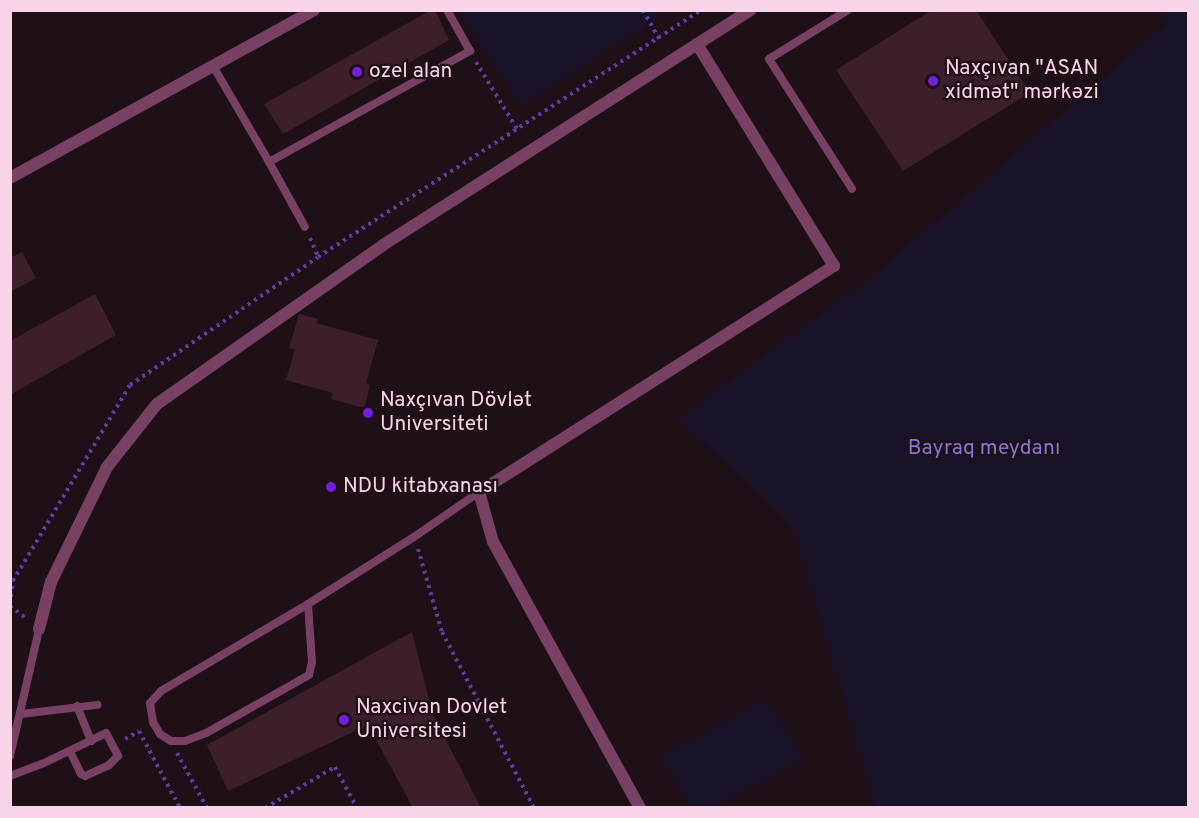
<!DOCTYPE html>
<html>
<head>
<meta charset="utf-8">
<style>
  body { margin:0 }
  #map { position:relative; width:1199px; height:818px; overflow:hidden; background:#1f1017; font-family:Overpass,sans-serif }
  div>[style] { position:absolute }
  .green>* { inset:0; background:#1a1328 }
  .building>* { inset:0; background:#3d1e2c }
  .path>* { height:4px; margin-top:-2px; transform-origin:0; background:repeating-linear-gradient(90deg,#5b3ea3 0 3px,transparent 0 7.5px) }
  .lane>* { height:8px; margin:-4px; padding:0 4px; transform-origin:4px; border-radius:4px; background:#784163 }
  .street>* { height:12px; margin:-6px; padding:0 6px; transform-origin:6px; border-radius:6px; background:#784163 }
  .dots>* { width:16px; height:16px; translate:-50% -50%; box-sizing:border-box; border:3px solid #1f1017; border-radius:50% }
  span { translate:-50% -50%; white-space:nowrap; text-align:center; line-height:1.15; -webkit-text-stroke:4.5px #1f1017; paint-order:stroke }
  .poi-label { font-size:21px; color:#f9d3e8 }
  .left { translate:0 -50%; text-align:left }
  .park-label { font-size:21px; color:#8178d4 }
  .frame { position:absolute; inset:0; border:12px solid #f9d3e8; pointer-events:none }
</style>
</head>
<body>
<div id="map">
  <div class="green">
    <div style="clip-path:polygon(459px 11px,670px 11px,521px 105px)"></div>
    <div style="clip-path:polygon(1156px 11px,1188px 11px,1188px 807px,875px 807px,792px 526px,678px 418px,875px 274px,1166px 24px)"></div>
    <div style="clip-path:polygon(767px 699px,804px 760px,714px 807px,691px 807px,660px 756px)"></div>
  </div>
  <div class="building">
    <div style="clip-path:polygon(431px 10px,435px 10px,449px 40px,283px 134px,264px 104px)"></div>
    <div style="clip-path:polygon(932px 10px,976px 10px,1030px 93px,903px 171px,836px 70px)"></div>
    <div style="clip-path:polygon(22px 252px,36px 278px,10px 292px,10px 258px)"></div>
    <div style="clip-path:polygon(95px 294px,116px 335px,10px 395px,10px 341px)"></div>
    <div style="clip-path:polygon(299px 314px,318px 319px,316px 323px,378px 340px,366px 383px,370px 385px,364px 408px,331px 399px,333px 393px,286px 380px,295px 349px,289px 348px)"></div>
    <div style="clip-path:polygon(412px 632px,433px 715px,481px 808px,413px 808px,368px 725px,228px 791px,207px 745px)"></div>
  </div>
  <div class="path">
    <div style="left:643px;top:10px;width:33px;rotate:61deg"></div>
    <div style="left:476px;top:62px;width:79px;rotate:58.5deg"></div>
    <div style="left:310px;top:238px;width:21px;rotate:67deg"></div>
    <div style="left:418px;top:549px;width:86px;rotate:73.9deg"></div>
    <div style="left:442px;top:632px;width:199px;rotate:62.4deg"></div>
    <div style="left:10px;top:604px;width:23px;rotate:-83deg"></div>
    <div style="left:13px;top:581px;width:228px;rotate:-59.2deg"></div>
    <div style="left:130px;top:385px;width:227px;rotate:-34.2deg"></div>
    <div style="left:318px;top:257px;width:457px;rotate:-32.8deg"></div>
    <div style="left:10px;top:606px;width:21px;rotate:37deg"></div>
    <div style="left:139px;top:731px;width:87px;rotate:62deg"></div>
    <div style="left:125px;top:739px;width:16px;rotate:-30deg"></div>
    <div style="left:177px;top:753px;width:63px;rotate:61.4deg"></div>
    <div style="left:265px;top:808px;width:81px;rotate:-30.4deg"></div>
    <div style="left:335px;top:767px;width:47px;rotate:61.8deg"></div>
  </div>
  <div class="lane">
    <div style="left:848px;top:10px;width:93px;rotate:148.2deg"></div>
    <div style="left:769px;top:59px;width:154px;rotate:57.4deg"></div>
    <div style="left:213px;top:66px;width:111px;rotate:59.7deg"></div>
    <div style="left:269px;top:162px;width:230px;rotate:-28.9deg"></div>
    <div style="left:470px;top:51px;width:47px;rotate:-119.3deg"></div>
    <div style="left:269px;top:162px;width:74px;rotate:61deg"></div>
    <div style="left:308px;top:604px;width:58px;rotate:86.1deg"></div>
    <div style="left:312px;top:662px;width:13px;rotate:103deg"></div>
    <div style="left:309px;top:675px;width:118px;rotate:150.6deg"></div>
    <div style="left:206px;top:733px;width:22px;rotate:159deg"></div>
    <div style="left:185px;top:741px;width:14px;rotate:180deg"></div>
    <div style="left:171px;top:741px;width:13px;rotate:-148deg"></div>
    <div style="left:160px;top:734px;width:14px;rotate:-120deg"></div>
    <div style="left:153px;top:722px;width:19px;rotate:-99deg"></div>
    <div style="left:150px;top:703px;width:16px;rotate:-47deg"></div>
    <div style="left:161px;top:691px;width:171px;rotate:-30.6deg"></div>
    <div style="left:308px;top:604px;width:125px;rotate:-32.3deg"></div>
    <div style="left:414px;top:537px;width:79px;rotate:-34.7deg"></div>
    <div style="left:77px;top:706px;width:38px;rotate:68deg"></div>
    <div style="left:21px;top:714px;width:77px;rotate:-6.8deg"></div>
    <div style="left:10px;top:756px;width:130px;rotate:-77.1deg"></div>
    <div style="left:10px;top:776px;width:34px;rotate:-21deg"></div>
    <div style="left:42px;top:764px;width:71px;rotate:-25.8deg"></div>
    <div style="left:106px;top:733px;width:26px;rotate:62deg"></div>
    <div style="left:118px;top:756px;width:13px;rotate:135deg"></div>
    <div style="left:109px;top:765px;width:26px;rotate:155deg"></div>
    <div style="left:85px;top:776px;width:4px;rotate:-153deg"></div>
    <div style="left:81px;top:774px;width:25px;rotate:-116deg"></div>
  </div>
  <div class="street">
    <div style="left:10px;top:178px;width:347px;rotate:-28.9deg"></div>
    <div style="left:39px;top:629px;width:49px;rotate:-75.7deg"></div>
    <div style="left:51px;top:582px;width:128px;rotate:-64deg"></div>
    <div style="left:107px;top:467px;width:80px;rotate:-51.6deg"></div>
    <div style="left:157px;top:404px;width:276px;rotate:-35.1deg"></div>
    <div style="left:383px;top:245px;width:436px;rotate:-32.6deg"></div>
    <div style="left:640px;top:808px;width:304px;rotate:-118.9deg"></div>
    <div style="left:493px;top:542px;width:52px;rotate:-105.6deg"></div>
    <div style="left:479px;top:492px;width:421px;rotate:-32.5deg"></div>
    <div style="left:834px;top:266px;width:261px;rotate:-121.7deg"></div>
  </div>
  <div class="dots">
    <div style="left:357px;top:72px;background:#721edb"></div>
    <div style="left:933px;top:81px;background:#721edb"></div>
    <div style="left:368px;top:413px;background:#721edb"></div>
    <div style="left:331px;top:487px;background:#721edb"></div>
    <div style="left:344px;top:720px;background:#721edb"></div>
  </div>
  <div class="poi-label">
    <span class="left" style="left:945px;top:81px">Naxçıvan "ASAN<br>xidmət" mərkəzi</span>
    <span class="left" style="left:369px;top:72px">ozel alan</span>
    <span class="left" style="left:380px;top:413px">Naxçıvan Dövlət<br>Universiteti</span>
    <span class="left" style="left:343px;top:487px">NDU kitabxanası</span>
    <span class="left" style="left:356px;top:720px">Naxcivan Dovlet<br>Universitesi</span>
  </div>
  <div class="park-label">
    <span style="left:984px;top:449px">Bayraq meydanı</span>
  </div>
  <div class="frame"></div>
</div>
</body>
</html>
